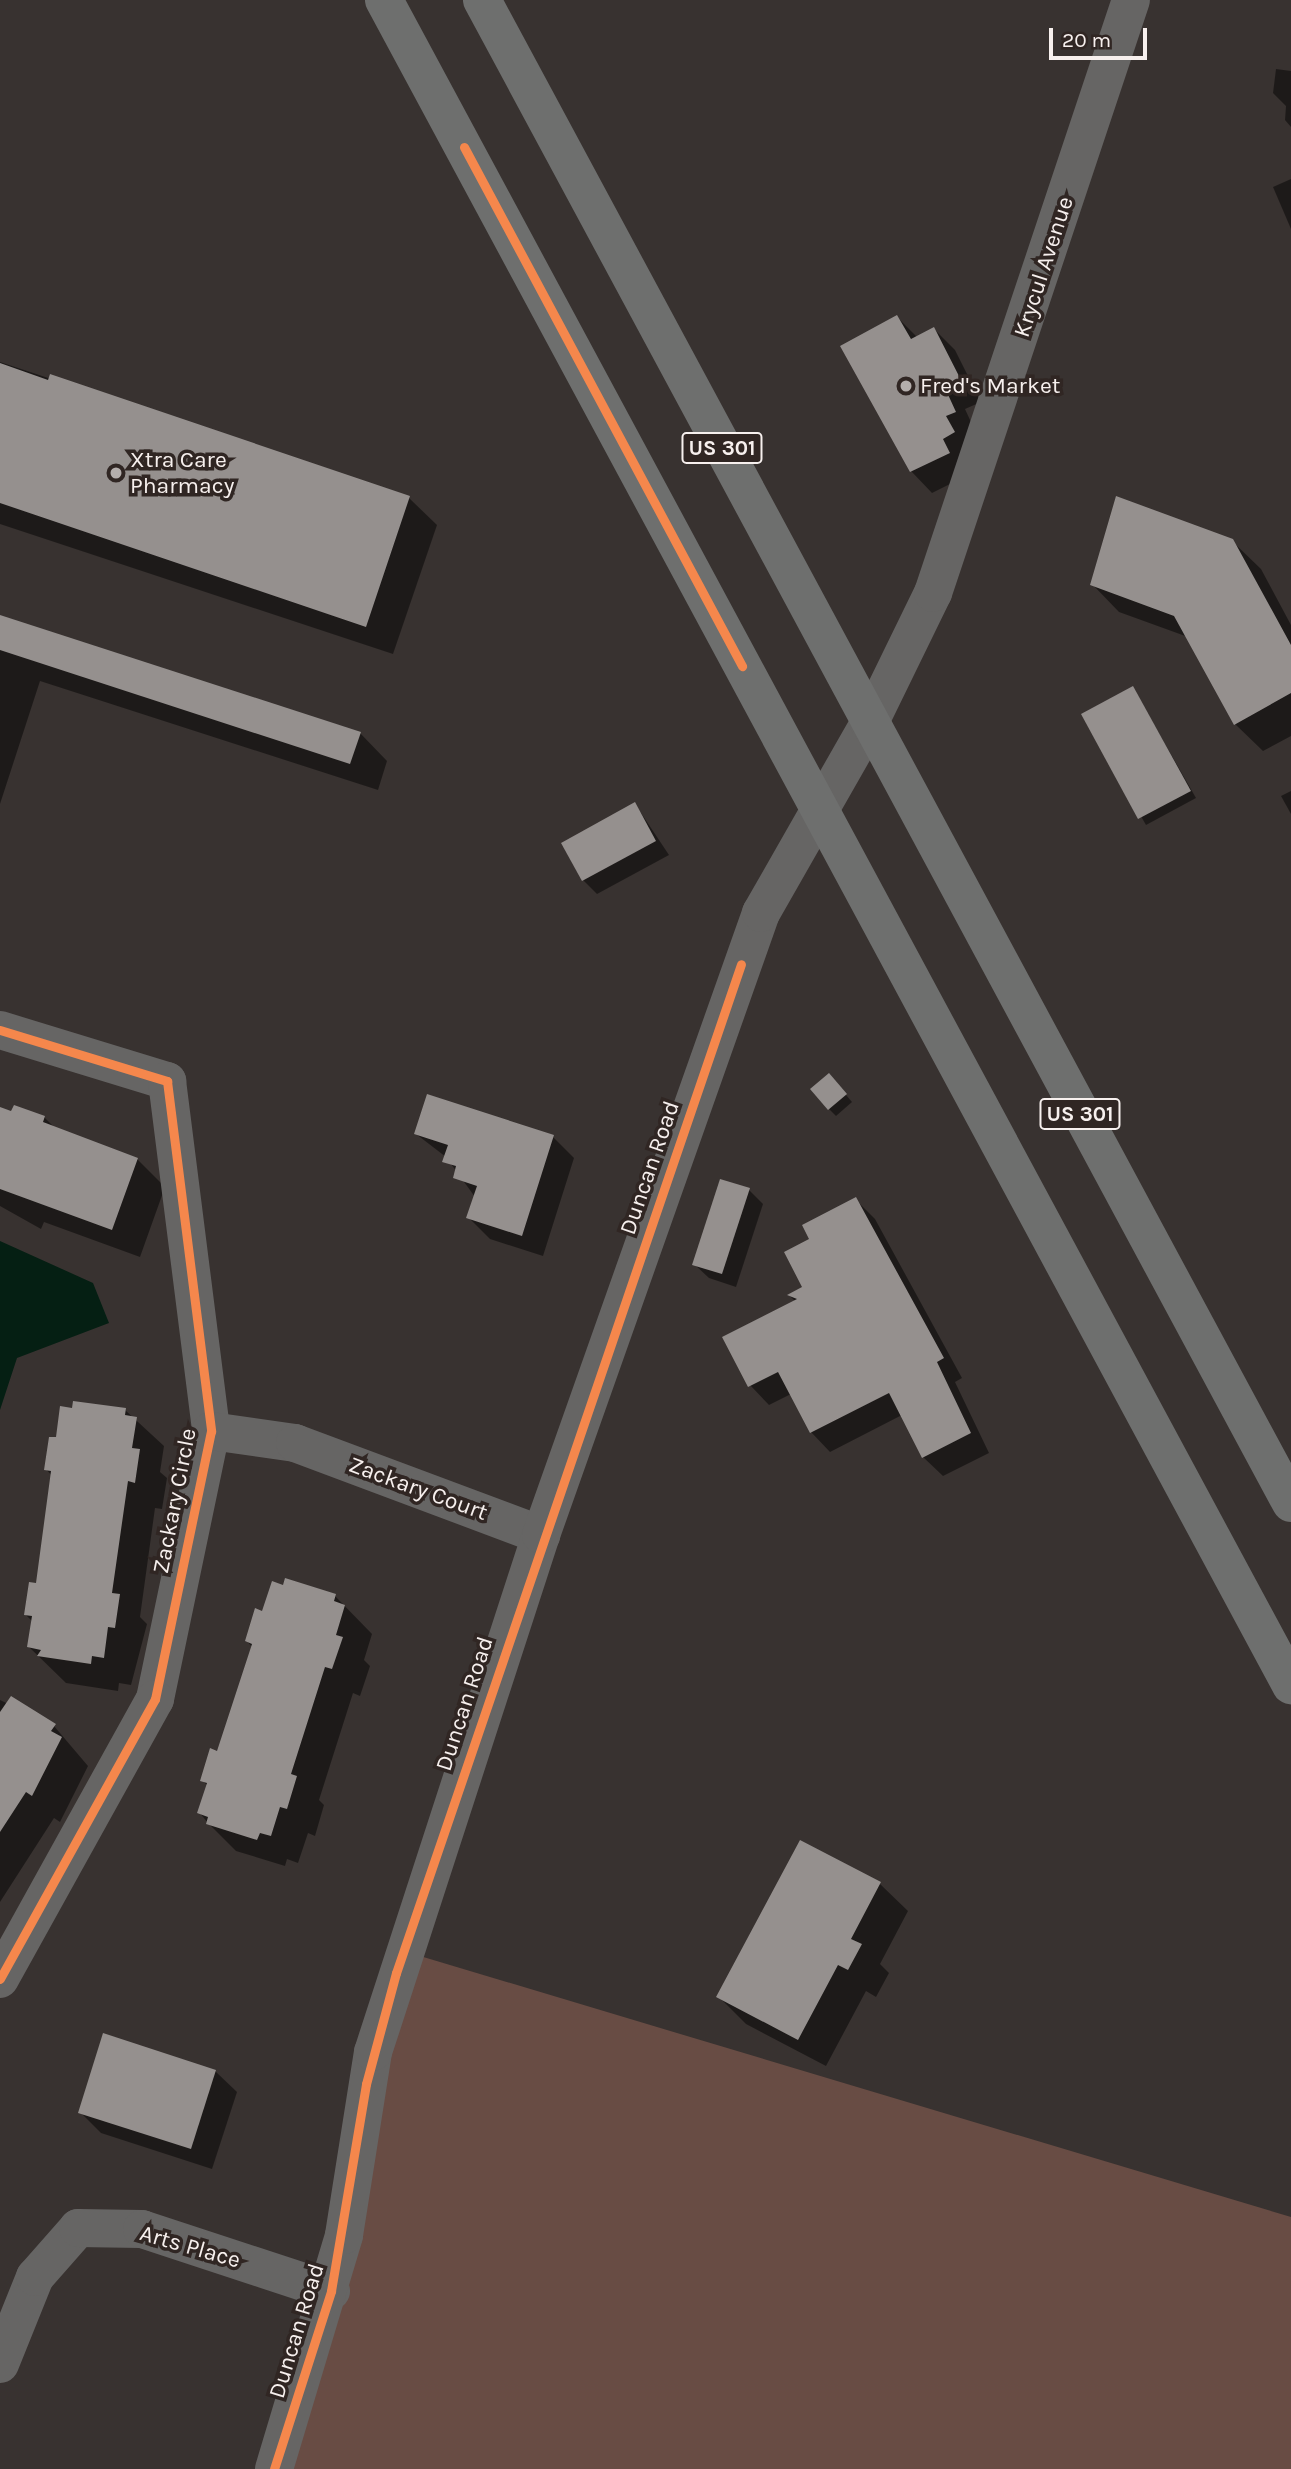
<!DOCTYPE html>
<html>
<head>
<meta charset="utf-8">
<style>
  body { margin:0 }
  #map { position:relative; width:1291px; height:2469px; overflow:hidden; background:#383230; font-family:Karla,sans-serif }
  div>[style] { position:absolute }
  .forest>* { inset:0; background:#684c44 }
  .water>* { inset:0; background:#051f13 }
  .shadow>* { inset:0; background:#0007 }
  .building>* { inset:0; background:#95908e }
  .minor>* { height:38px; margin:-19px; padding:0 19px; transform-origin:19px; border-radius:19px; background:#666564 }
  .major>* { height:38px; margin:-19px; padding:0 19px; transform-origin:19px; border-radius:19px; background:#6e6f6e }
  .cycleway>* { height:9px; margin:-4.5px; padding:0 4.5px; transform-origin:4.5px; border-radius:4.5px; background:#f5874c }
  .dots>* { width:19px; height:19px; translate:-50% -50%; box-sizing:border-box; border:4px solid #302623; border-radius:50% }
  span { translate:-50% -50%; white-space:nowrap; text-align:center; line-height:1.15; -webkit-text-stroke:7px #302623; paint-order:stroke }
  .shield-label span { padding:2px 5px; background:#302623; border:2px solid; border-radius:5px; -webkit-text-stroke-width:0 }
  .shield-label { font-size:21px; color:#f7f0ee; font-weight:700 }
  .street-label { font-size:23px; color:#f7f0ee }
  .poi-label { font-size:23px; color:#f7f0ee }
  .left { translate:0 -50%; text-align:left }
  .scale { position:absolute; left:1049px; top:28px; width:98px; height:32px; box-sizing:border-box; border:4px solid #f7f0ee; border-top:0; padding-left:9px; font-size:21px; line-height:24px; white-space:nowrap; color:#f7f0ee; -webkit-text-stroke:5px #302623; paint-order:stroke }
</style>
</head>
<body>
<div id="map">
  <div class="forest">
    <div style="clip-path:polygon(420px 1956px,1291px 2217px,1291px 2469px,292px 2469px,361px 2239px,382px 2086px)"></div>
  </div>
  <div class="water">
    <div style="clip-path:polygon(0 1241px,93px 1283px,109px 1323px,17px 1358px,0 1410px)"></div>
  </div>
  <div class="shadow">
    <div style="clip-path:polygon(1276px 69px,1291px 71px,1291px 127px,1285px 120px,1286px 106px,1273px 93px)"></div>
    <div style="clip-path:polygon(1291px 179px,1291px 229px,1273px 187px)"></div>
    <div style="clip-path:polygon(897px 317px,917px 337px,934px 329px,955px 350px,981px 402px,965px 409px,976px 433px,970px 474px,932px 493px,911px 471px)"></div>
    <div style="clip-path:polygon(0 362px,409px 498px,437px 525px,393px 654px,0 524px)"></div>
    <div style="clip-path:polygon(1232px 541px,1261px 569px,1291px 625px,1291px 736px,1263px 751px,1235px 724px,1188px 637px,1119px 612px,1092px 584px)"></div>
    <div style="clip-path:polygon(0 617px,360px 733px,387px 761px,378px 790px,40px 681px,0 804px)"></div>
    <div style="clip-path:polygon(1133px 688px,1196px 798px,1146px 825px,1083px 715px)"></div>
    <div style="clip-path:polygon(1291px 791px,1291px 814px,1281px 796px)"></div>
    <div style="clip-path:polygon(635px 804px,669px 855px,597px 894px,583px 880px)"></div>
    <div style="clip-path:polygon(835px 1082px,852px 1102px,836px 1116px,829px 1109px)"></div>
    <div style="clip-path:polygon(0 1109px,44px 1117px,56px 1129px,137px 1159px,165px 1187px,140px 1257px,44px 1222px,41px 1229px,0 1206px)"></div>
    <div style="clip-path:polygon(416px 1134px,553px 1137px,574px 1158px,543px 1256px,490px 1239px,468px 1217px,475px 1197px,446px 1157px)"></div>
    <div style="clip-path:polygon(749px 1190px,763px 1204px,736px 1287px,709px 1278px,694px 1264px)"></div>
    <div style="clip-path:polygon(855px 1199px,875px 1219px,962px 1378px,955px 1382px,989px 1453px,943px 1476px,923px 1457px,902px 1415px,830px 1452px,811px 1432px,791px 1394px,769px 1405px,750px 1385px,795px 1301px,790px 1296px,805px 1288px,811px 1240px)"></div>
    <div style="clip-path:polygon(125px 1410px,164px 1446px,160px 1472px,167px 1478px,162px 1509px,155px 1508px,140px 1617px,147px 1624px,131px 1685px,119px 1683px,118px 1691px,66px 1683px,29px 1647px,33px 1622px,26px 1615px,38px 1585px,52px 1476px,46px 1469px,58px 1439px)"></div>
    <div style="clip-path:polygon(335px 1596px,372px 1634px,364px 1660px,370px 1666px,360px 1696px,353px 1693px,319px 1800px,324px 1805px,315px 1836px,308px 1833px,298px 1863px,287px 1859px,285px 1866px,236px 1851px,208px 1823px,199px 1812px,208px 1786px,202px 1780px,218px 1753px,252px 1647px,247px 1641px,263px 1613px)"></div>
    <div style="clip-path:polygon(0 1700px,54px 1726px,88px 1766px,60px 1822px,54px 1818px,0 1902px)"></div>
    <div style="clip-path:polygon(880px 1884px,908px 1911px,880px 1964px,889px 1973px,876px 1997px,866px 1991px,826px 2066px,746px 2024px,719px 1997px)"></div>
    <div style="clip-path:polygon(215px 2071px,237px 2092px,212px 2169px,101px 2133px,80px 2112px)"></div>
  </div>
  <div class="building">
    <div style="clip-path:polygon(897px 315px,911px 339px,934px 327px,961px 380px,945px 388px,956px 412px,946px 416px,955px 432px,943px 439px,950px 453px,910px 472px,840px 346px)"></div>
    <div style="clip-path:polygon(0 363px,48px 380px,50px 374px,410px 496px,366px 627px,0 503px)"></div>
    <div style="clip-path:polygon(1116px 496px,1233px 539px,1291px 645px,1291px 693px,1234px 725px,1174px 616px,1090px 585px)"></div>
    <div style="clip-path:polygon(0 615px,361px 732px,350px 764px,0 650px)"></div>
    <div style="clip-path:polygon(1133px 686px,1191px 791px,1138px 819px,1081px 714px)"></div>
    <div style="clip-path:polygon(635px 802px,656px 841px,582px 881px,561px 843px)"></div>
    <div style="clip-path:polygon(829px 1073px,847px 1094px,828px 1110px,810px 1089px)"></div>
    <div style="clip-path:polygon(427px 1094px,554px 1135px,522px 1236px,466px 1218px,477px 1186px,453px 1178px,456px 1166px,442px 1162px,448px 1145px,414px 1134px)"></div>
    <div style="clip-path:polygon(14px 1105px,45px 1116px,43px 1122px,138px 1158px,112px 1230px,0 1189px,0 1107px,11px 1111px)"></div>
    <div style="clip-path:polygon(720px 1179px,750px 1188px,722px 1274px,692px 1265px)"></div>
    <div style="clip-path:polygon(856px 1197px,944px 1358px,937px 1362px,971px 1433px,922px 1458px,889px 1393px,810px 1433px,778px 1372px,748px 1387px,722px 1337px,797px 1299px,787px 1295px,802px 1287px,784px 1252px,809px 1239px,802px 1225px)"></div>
    <div style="clip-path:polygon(73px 1401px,126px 1408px,125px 1415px,137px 1417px,132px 1448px,140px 1449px,135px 1483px,128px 1481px,112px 1593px,120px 1594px,115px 1628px,108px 1627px,104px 1658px,92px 1656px,91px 1664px,37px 1656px,41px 1650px,27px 1647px,32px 1616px,24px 1615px,29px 1582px,36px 1583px,51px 1471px,44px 1470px,49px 1437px,56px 1437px,60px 1406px,72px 1408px)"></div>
    <div style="clip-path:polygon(285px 1578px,336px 1594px,334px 1601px,345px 1605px,336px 1635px,343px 1637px,332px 1669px,325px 1667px,291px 1774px,297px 1776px,287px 1809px,280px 1807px,271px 1836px,260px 1833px,257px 1840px,206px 1824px,208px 1817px,197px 1813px,207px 1783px,200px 1781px,210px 1748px,217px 1751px,252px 1644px,245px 1641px,255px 1608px,262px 1611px,272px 1581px,283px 1585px)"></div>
    <div style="clip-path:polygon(11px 1696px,56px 1724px,51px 1731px,62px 1737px,32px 1796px,26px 1792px,0 1832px,0 1712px)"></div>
    <div style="clip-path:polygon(800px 1840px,881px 1882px,851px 1939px,862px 1944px,848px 1970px,838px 1965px,798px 2040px,716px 1997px)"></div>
    <div style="clip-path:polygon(103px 2033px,216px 2070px,191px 2149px,78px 2113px)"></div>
  </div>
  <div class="minor">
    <div style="left:0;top:1030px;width:175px;rotate:17deg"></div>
    <div style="left:167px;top:1081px;width:353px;rotate:82.8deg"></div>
    <div style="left:211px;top:1431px;width:274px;rotate:101.8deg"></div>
    <div style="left:155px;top:1699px;width:320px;rotate:119deg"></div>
    <div style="left:211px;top:1431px;width:85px;rotate:8.1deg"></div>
    <div style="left:295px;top:1443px;width:263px;rotate:20.5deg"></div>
    <div style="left:0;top:2364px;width:94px;rotate:-68.1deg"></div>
    <div style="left:35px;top:2277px;width:65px;rotate:-48.7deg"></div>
    <div style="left:78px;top:2228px;width:64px;rotate:0.9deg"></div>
    <div style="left:142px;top:2229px;width:199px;rotate:18.2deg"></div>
    <div style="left:274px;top:2469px;width:244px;rotate:-73.3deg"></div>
    <div style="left:344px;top:2235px;width:185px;rotate:-81deg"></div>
    <div style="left:373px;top:2052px;width:544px;rotate:-72deg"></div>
    <div style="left:541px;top:1535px;width:660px;rotate:-70.52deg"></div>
    <div style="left:761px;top:913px;width:218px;rotate:-60.3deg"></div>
    <div style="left:869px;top:724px;width:146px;rotate:-64deg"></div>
    <div style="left:933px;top:593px;width:625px;rotate:-71.54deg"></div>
  </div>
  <div class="major">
    <div style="left:384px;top:0;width:1914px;rotate:61.71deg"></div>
    <div style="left:482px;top:0;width:1707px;rotate:61.71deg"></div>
  </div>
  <div class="cycleway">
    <div style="left:464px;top:147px;width:589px;rotate:61.82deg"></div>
    <div style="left:0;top:1030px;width:175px;rotate:17deg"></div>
    <div style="left:167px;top:1081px;width:353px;rotate:82.8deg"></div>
    <div style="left:211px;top:1431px;width:274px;rotate:101.8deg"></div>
    <div style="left:155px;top:1699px;width:320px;rotate:119deg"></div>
    <div style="left:274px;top:2469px;width:187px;rotate:-72.2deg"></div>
    <div style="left:331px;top:2291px;width:210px;rotate:-80.4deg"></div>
    <div style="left:366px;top:2084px;width:115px;rotate:-74.9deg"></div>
    <div style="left:396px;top:1973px;width:1066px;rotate:-71.12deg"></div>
  </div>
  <div class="dots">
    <div style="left:906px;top:386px;background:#b4aeac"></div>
    <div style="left:116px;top:473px;background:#b4aeac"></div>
  </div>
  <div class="shield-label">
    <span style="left:722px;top:448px">US 301</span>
    <span style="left:1080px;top:1114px">US 301</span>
  </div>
  <div class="street-label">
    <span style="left:1044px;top:267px;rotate:-72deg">Krycul Avenue</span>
    <span style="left:650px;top:1168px;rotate:-71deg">Duncan Road</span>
    <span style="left:418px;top:1489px;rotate:20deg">Zackary Court</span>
    <span style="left:175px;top:1501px;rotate:-79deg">Zackary Circle</span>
    <span style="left:465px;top:1704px;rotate:-72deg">Duncan Road</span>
    <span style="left:190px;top:2247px;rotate:16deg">Arts Place</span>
    <span style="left:297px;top:2331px;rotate:-73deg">Duncan Road</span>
  </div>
  <div class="poi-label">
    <span class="left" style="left:920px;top:386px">Fred's Market</span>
    <span class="left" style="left:130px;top:473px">Xtra Care<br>Pharmacy</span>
  </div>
  <div class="scale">20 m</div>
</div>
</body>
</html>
